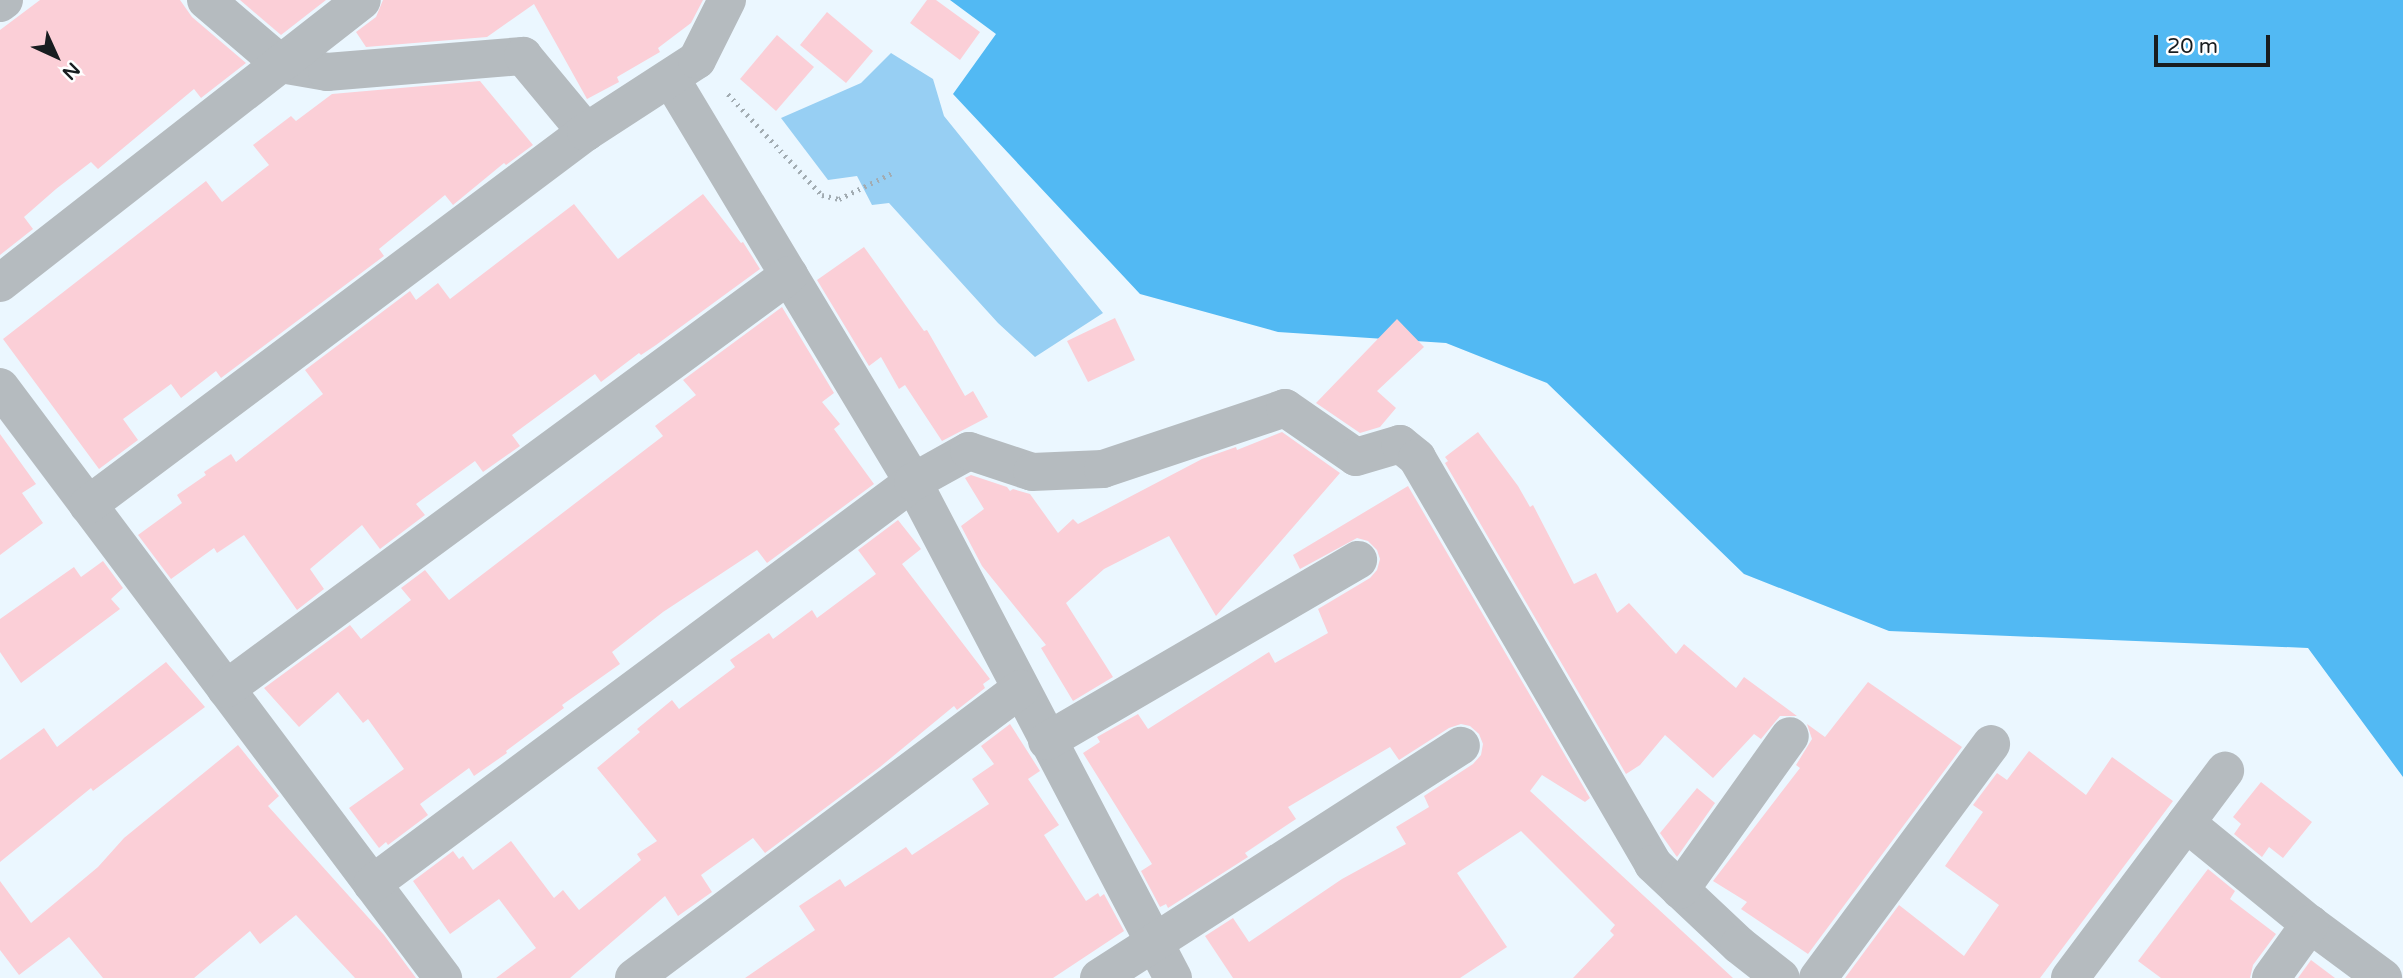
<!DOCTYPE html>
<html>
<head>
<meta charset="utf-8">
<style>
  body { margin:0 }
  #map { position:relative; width:2403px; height:978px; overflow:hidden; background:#ebf7ff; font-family:"Varela Round",sans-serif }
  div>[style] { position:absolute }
  .green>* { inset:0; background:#97cff3 }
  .forest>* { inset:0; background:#52b9f3 }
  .building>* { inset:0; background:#fbcfd7 }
  .path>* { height:4.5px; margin-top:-2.25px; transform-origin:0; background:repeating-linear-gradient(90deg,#a2acb2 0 2px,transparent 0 7px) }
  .minor>* { height:38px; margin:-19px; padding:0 19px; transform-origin:19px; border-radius:19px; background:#b5bbbf }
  span { translate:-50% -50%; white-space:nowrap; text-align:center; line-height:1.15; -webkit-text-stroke:5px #fff; paint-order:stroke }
  .north { position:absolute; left:21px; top:21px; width:70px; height:70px; -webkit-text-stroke:5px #fff; paint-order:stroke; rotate:135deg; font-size:19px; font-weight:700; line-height:28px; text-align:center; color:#181d20 }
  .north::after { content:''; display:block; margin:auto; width:24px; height:32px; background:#181d20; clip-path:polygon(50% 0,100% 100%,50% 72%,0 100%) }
  .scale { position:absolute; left:2154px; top:35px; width:116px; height:32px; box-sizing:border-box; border:4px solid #181d20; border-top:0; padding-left:9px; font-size:21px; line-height:24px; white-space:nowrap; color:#181d20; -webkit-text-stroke:5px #fff; paint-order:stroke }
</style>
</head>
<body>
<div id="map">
  <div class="green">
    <div style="clip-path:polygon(891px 53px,933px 79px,944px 116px,1103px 313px,1035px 357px,998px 323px,889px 203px,872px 205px,857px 176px,828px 180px,781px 118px,861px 83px)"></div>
  </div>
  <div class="forest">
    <div style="clip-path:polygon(950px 0,2403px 0,2403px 777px,2308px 648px,1889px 631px,1744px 574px,1547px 383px,1446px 343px,1278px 332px,1140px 294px,953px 94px,996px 34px)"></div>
  </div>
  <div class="building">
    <div style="clip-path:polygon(40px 0,180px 0,192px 17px,246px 63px,201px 98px,194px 89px,98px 169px,91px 162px,56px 189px,24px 217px,33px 229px,0 255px,0 30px)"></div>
    <div style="clip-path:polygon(240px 0,326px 0,281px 35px)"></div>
    <div style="clip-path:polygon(383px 0,703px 0,691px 23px,658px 48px,660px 52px,617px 77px,619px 82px,587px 99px,534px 4px,487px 37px,366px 47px,356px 32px,376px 17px)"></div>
    <div style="clip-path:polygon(927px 0,936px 0,980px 32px,960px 60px,910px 23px)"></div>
    <div style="clip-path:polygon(827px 12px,873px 51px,846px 83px,800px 45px)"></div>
    <div style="clip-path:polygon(777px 35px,814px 67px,776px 111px,740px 79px)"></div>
    <div style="clip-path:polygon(480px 81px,533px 145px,506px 165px,504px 163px,453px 205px,445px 195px,379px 249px,384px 256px,221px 378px,216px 371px,181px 398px,171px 384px,123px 419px,138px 440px,99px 469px,3px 339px,206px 181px,222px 202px,269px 165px,253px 145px,291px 116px,296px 121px,332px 94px)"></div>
    <div style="clip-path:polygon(703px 194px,741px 243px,743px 242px,760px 269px,656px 345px,641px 355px,639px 353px,601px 382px,595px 374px,512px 435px,520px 446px,483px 472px,475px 461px,416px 504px,425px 515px,380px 549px,362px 525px,310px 569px,324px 589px,297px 610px,244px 535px,217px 553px,214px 548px,171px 579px,138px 535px,182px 503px,177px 495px,206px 475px,204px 472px,231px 454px,236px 462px,323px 394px,305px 370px,410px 291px,416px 300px,438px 283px,450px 299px,574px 204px,618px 259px)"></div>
    <div style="clip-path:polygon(864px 247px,924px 331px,927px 330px,965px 396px,973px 391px,988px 417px,942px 441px,905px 385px,899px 389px,881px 357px,869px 366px,817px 280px)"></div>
    <div style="clip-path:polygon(782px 307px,834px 393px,822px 402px,840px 424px,834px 429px,874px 484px,767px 563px,757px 550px,663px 612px,612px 652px,620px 664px,562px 705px,564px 708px,506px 751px,507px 753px,474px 776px,469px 768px,420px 804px,428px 815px,388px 845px,386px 842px,379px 848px,349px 808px,404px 769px,368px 719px,363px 723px,338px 692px,299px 727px,264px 688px,350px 625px,361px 639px,411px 600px,401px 588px,425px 570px,449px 600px,663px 436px,655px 426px,696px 395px,683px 380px)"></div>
    <div style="clip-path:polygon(1115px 318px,1135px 360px,1088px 382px,1067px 341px)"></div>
    <div style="clip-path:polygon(1397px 319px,1424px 347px,1377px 391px,1396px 408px,1380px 427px,1360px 433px,1316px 403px)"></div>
    <div style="clip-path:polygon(1282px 432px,1340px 473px,1216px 616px,1169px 536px,1104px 569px,1066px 603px,1113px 677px,1073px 701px,1041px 648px,1046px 645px,982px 566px,961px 526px,984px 509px,965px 478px,971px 475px,1007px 487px,1010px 491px,1013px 489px,1030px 494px,1058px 533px,1073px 519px,1078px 524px,1202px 459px,1236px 447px,1237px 450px)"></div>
    <div style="clip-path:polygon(1478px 432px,1518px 486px,1530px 507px,1533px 505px,1574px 584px,1596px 573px,1617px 613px,1629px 603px,1676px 654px,1684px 644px,1736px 688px,1744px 677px,1797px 716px,1780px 716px,1761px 739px,1754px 734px,1713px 778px,1665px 735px,1640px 765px,1626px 774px,1445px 463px,1448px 461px,1445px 457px)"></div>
    <div style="clip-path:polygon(0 434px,36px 484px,22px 493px,43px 523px,0 555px)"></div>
    <div style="clip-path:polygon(1408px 486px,1590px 798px,1585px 802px,1542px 775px,1530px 791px,1733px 978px,1573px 978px,1614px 935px,1610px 931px,1615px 925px,1521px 831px,1457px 873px,1507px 947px,1460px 978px,1233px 978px,1205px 936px,1233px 918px,1249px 942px,1342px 879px,1406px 844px,1396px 827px,1429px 807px,1424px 796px,1473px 764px,1481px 755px,1483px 744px,1479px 734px,1470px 726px,1461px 724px,1449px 728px,1399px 760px,1390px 747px,1288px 807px,1296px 819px,1245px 853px,1248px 857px,1168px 908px,1166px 904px,1160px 907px,1141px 871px,1152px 864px,1083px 753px,1100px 742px,1097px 737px,1138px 714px,1148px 729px,1269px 652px,1275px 663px,1328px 633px,1318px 609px,1370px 578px,1377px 570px,1380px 559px,1377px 550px,1368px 541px,1357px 538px,1300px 569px,1293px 555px)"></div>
    <div style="clip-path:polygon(898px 520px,921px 549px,902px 564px,990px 679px,983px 684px,985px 688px,957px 710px,954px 706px,880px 767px,765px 853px,753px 838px,701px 875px,712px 892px,678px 916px,665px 896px,570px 978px,496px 978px,536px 948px,499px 899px,450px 934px,413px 881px,453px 851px,459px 859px,463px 856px,473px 870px,511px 841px,554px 898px,563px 890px,579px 910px,641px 860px,637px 854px,657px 841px,597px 768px,640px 732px,637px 729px,672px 700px,679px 709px,735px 667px,730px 660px,769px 633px,773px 639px,812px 610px,817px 618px,876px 574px,858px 550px)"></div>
    <div style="clip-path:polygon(103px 561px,123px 588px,111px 599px,120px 609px,21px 683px,0 652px,0 619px,74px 567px,81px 577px)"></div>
    <div style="clip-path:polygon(166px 662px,205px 707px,93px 791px,91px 788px,0 862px,0 760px,44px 728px,57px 747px)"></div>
    <div style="clip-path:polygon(1868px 682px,1962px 747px,1808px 954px,1741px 909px,1747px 902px,1713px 881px,1800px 768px,1796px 765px,1812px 739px,1807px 724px,1825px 737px)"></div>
    <div style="clip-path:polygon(1010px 724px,1040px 771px,1028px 779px,1059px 825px,1044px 835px,1086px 901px,1098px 893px,1100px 897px,1104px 894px,1124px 931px,1053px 978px,745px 978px,815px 930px,799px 906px,840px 879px,845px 887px,906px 847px,912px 855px,989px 804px,972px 779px,994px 764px,981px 746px)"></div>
    <div style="clip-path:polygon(238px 745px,279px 796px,268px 806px,384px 935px,416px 978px,355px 978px,296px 915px,260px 944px,250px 931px,194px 978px,103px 978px,69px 937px,19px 975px,0 950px,0 881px,31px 923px,98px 867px,124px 838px)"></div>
    <div style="clip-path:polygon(2029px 751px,2086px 795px,2112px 757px,2173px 801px,2040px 978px,1845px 978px,1899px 905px,1964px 956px,1999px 905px,1945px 866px,1983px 812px,1973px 805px,1997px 773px,2007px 780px)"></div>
    <div style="clip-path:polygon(2261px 782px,2312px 822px,2283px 858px,2269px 847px,2262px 857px,2234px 834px,2241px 824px,2233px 817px)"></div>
    <div style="clip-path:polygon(1697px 788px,1715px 803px,1677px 857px,1660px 833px)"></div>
    <div style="clip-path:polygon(2208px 869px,2235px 891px,2230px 899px,2276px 934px,2253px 965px,2250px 978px,2161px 978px,2138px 961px)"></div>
    <div style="clip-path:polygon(2311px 960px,2335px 978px,2298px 978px)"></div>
  </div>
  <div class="path">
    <div style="left:728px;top:94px;width:138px;rotate:47.1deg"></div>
    <div style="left:822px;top:195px;width:17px;rotate:13deg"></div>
    <div style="left:839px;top:199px;width:59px;rotate:-26.1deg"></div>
  </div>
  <div class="minor">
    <div style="left:206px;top:0;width:99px;rotate:40.5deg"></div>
    <div style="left:281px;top:64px;width:47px;rotate:9.9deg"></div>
    <div style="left:327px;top:72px;width:197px;rotate:-4.7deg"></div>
    <div style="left:523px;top:56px;width:99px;rotate:50.3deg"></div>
    <div style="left:0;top:3px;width:5px;rotate:-37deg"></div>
    <div style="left:671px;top:79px;width:470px;rotate:59deg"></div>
    <div style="left:913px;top:482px;width:560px;rotate:62.34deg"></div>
    <div style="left:0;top:283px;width:459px;rotate:-38deg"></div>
    <div style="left:0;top:387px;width:739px;rotate:53.15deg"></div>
    <div style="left:88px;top:505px;width:622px;rotate:-36.83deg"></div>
    <div style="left:586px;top:132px;width:132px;rotate:-33deg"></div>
    <div style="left:697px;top:60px;width:67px;rotate:-63.4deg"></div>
    <div style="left:226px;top:689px;width:699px;rotate:-36.33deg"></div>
    <div style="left:1047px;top:741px;width:360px;rotate:-30.2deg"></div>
    <div style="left:2186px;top:823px;width:160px;rotate:39.2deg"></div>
    <div style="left:2310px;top:924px;width:91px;rotate:36.5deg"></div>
    <div style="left:372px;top:884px;width:674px;rotate:-36.61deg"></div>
    <div style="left:913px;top:482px;width:64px;rotate:-29deg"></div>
    <div style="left:969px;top:451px;width:66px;rotate:18.4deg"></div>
    <div style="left:1032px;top:472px;width:71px;rotate:-2.4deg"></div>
    <div style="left:1103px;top:469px;width:192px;rotate:-18.5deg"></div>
    <div style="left:1285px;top:408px;width:86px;rotate:34.6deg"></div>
    <div style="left:1356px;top:457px;width:46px;rotate:-16.5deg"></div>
    <div style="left:1400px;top:444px;width:22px;rotate:39deg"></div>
    <div style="left:1417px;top:458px;width:470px;rotate:59.8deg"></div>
    <div style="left:1653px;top:864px;width:118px;rotate:43.3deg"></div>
    <div style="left:1739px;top:945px;width:53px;rotate:38.2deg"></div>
    <div style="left:1680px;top:890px;width:189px;rotate:-54.5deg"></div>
    <div style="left:634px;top:978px;width:483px;rotate:-36.8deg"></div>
    <div style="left:1099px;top:978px;width:430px;rotate:-32.7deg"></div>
    <div style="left:1818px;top:978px;width:291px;rotate:-53.5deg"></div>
    <div style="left:2070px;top:978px;width:259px;rotate:-53.2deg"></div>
    <div style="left:2271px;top:978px;width:67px;rotate:-54.2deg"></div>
  </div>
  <div class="north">N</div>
  <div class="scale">20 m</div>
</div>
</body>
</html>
